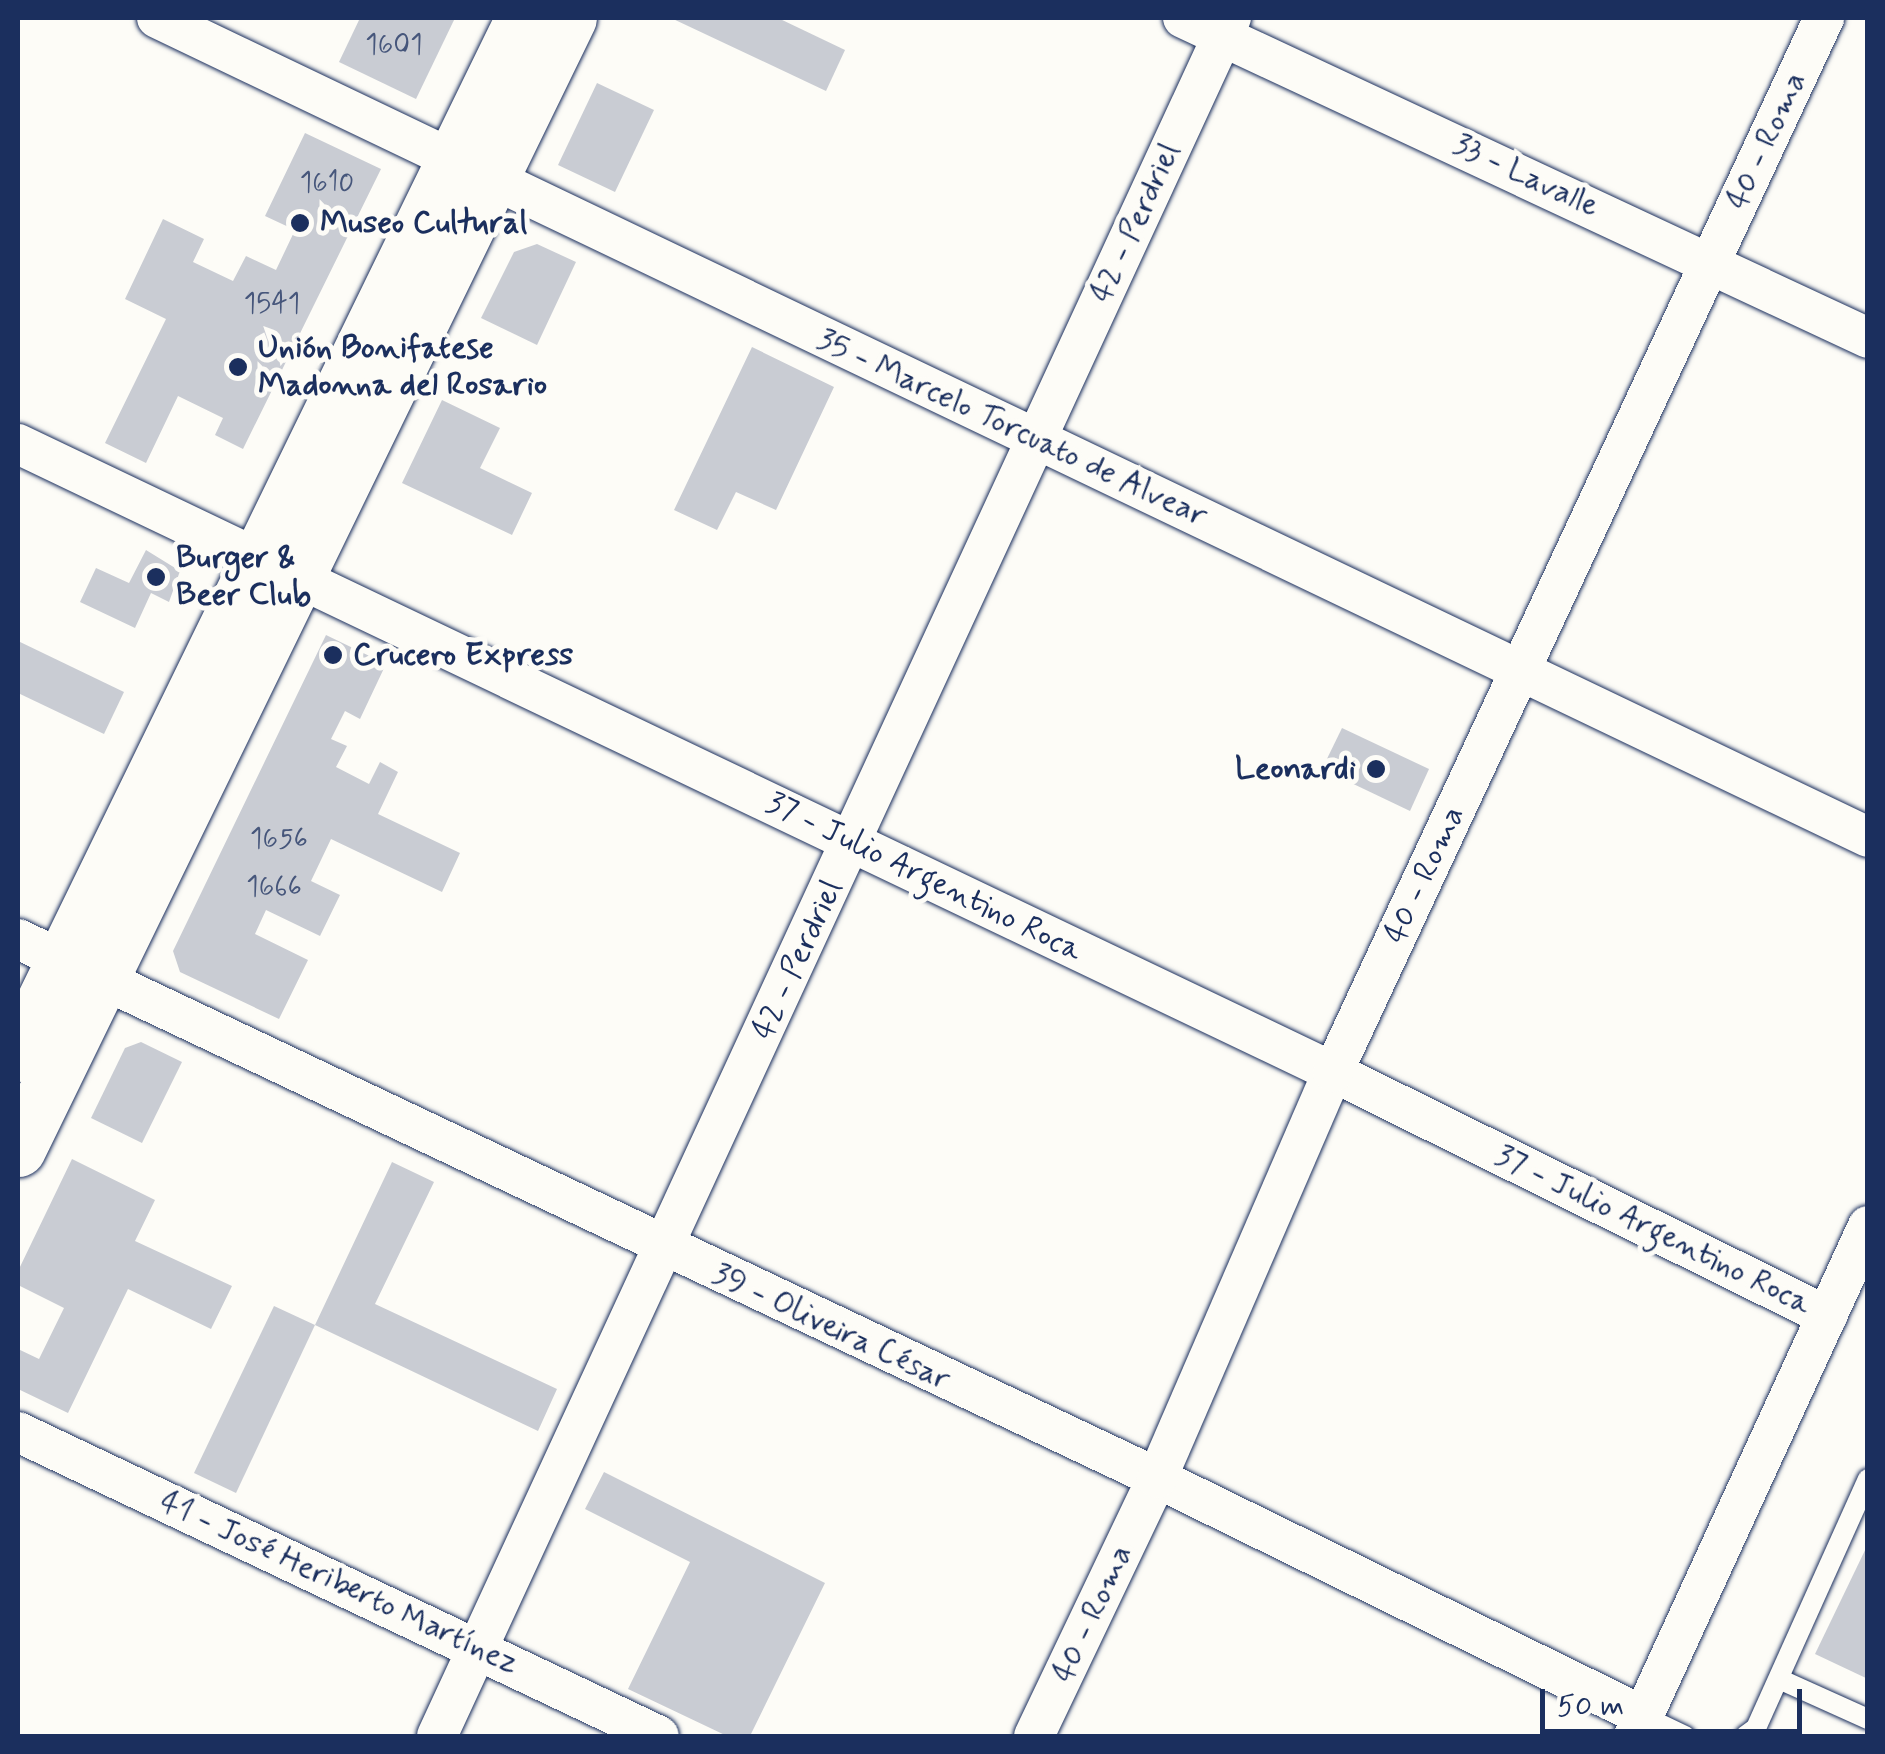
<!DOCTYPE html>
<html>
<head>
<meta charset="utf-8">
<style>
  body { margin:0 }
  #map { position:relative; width:1885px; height:1754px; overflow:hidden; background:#fdfcf7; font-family:Mynerve,sans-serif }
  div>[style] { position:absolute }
  .building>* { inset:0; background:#c9ccd3 }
  .roads { filter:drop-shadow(0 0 2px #1b2f5e) drop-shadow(0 0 2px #1b2f5e) }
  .lane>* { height:20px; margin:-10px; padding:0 10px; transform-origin:10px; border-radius:10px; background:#fdfcf7 }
  .street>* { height:40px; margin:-20px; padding:0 20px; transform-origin:20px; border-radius:20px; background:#fdfcf7 }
  .secondary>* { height:55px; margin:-27.5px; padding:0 27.5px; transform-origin:27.5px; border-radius:27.5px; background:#fdfcf7 }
  .dots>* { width:28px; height:28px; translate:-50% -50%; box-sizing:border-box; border:5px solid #fdfcf7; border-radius:50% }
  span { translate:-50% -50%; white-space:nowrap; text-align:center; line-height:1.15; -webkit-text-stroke:10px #fdfcf7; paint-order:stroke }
  .number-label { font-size:28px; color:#46567b }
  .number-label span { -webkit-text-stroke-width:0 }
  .street-label { font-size:32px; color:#1b2f5e }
  .poi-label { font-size:32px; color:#1b2f5e; font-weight:700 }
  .left { translate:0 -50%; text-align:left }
  .right { translate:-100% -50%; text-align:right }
  .frame { position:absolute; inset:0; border:20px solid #1b2f5e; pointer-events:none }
  .scale { position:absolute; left:1540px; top:1689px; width:262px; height:45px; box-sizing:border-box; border:5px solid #1b2f5e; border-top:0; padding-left:12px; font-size:30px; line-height:35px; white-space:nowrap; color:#1b2f5e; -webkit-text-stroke:8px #fdfcf7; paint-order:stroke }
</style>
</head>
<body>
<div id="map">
  <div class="building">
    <div style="clip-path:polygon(360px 18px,455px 18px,416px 99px,339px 62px)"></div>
    <div style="clip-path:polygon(671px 18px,778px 18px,845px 50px,826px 91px)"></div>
    <div style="clip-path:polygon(597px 83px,654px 110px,615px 192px,558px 165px)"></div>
    <div style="clip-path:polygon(305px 133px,381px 169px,243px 449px,215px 435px,223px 418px,178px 396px,146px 463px,105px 443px,166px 319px,125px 299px,163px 219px,204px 239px,193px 262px,233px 281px,246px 256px,276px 270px,295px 230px,265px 216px)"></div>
    <div style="clip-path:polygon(537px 244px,576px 262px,537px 345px,481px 318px,514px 252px)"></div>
    <div style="clip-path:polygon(752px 347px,834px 387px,776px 510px,736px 492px,717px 530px,674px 510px)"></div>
    <div style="clip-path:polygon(442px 400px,500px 428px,480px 468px,532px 493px,512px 535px,402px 483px)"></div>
    <div style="clip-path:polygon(146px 550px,180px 571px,169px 602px,151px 593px,135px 628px,80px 602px,96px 568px,129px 583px)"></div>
    <div style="clip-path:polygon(326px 635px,386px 664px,360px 719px,345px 711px,331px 739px,347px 746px,336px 767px,369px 784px,380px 762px,398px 772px,378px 814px,460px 853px,442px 892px,331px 839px,311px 881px,340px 895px,320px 936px,266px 910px,255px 934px,308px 960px,279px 1019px,180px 972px,173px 951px)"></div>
    <div style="clip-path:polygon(18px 641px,124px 692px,104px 734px,18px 693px)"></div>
    <div style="clip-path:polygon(1342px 728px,1429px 769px,1410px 811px,1322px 769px)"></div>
    <div style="clip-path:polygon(141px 1042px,182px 1062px,142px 1143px,91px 1118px,125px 1048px)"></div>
    <div style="clip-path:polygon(72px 1159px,155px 1200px,135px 1241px,232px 1286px,211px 1329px,128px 1289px,68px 1413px,18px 1389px,18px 1349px,39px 1359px,64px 1308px,18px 1285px,18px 1271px)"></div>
    <div style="clip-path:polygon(392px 1162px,434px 1182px,375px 1304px,557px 1389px,538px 1431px,315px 1325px)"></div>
    <div style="clip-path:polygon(274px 1306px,315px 1325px,236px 1493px,194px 1473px)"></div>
    <div style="clip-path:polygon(604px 1472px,825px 1583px,750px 1736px,727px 1736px,628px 1689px,690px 1562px,585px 1509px)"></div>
    <div style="clip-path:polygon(1868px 1544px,1868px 1679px,1815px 1654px)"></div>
  </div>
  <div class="roads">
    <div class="lane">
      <div style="left:1779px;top:1679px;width:98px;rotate:24.2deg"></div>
      <div style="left:1643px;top:1716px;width:47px;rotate:25.5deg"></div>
      <div style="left:1745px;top:1736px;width:14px;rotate:-36deg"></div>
      <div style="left:1756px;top:1728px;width:273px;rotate:-65.8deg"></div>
    </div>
    <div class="street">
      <div style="left:157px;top:18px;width:1897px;rotate:25.58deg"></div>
      <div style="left:1183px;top:18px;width:756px;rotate:25.04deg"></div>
      <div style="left:18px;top:444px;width:1457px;rotate:25.53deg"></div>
      <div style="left:1333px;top:1072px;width:551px;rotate:26.29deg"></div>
      <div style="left:18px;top:939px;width:1260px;rotate:25.32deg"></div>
      <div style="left:1157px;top:1478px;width:541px;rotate:26.09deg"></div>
      <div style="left:18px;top:1432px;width:709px;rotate:25.37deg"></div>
      <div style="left:437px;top:1736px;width:1893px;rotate:-65.2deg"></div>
      <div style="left:1034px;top:1736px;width:286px;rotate:-64.5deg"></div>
      <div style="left:1157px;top:1478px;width:443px;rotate:-66.6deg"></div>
      <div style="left:1333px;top:1072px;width:1163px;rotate:-65.02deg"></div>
      <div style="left:1634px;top:1736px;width:561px;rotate:-65.35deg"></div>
    </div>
    <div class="secondary">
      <div style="left:18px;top:1054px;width:1153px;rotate:-64.01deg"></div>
      <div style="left:18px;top:1149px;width:1258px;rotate:-64.03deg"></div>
    </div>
  </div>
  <div class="dots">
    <div style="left:300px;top:223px;background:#1b2f5e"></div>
    <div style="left:238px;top:367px;background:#1b2f5e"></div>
    <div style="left:156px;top:577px;background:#1b2f5e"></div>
    <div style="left:333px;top:655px;background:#1b2f5e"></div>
    <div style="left:1376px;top:769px;background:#1b2f5e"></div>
  </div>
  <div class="number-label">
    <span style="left:394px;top:46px">1601</span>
    <span style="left:327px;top:184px">1610</span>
    <span style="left:272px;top:305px">1541</span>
    <span style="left:279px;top:840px">1656</span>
    <span style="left:274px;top:888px">1666</span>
  </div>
  <div class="street-label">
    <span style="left:1767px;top:141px;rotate:-65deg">40 - Roma</span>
    <span style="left:1526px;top:176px;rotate:25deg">33 - Lavalle</span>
    <span style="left:1136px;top:223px;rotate:-65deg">42 - Perdriel</span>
    <span style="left:1012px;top:428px;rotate:25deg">35 - Marcelo Torcuato de Alvear</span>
    <span style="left:1425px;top:875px;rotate:-65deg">40 - Roma</span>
    <span style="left:924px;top:877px;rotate:26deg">37 - Julio Argentino Roca</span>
    <span style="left:798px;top:960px;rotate:-65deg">42 - Perdriel</span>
    <span style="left:1653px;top:1230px;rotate:26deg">37 - Julio Argentino Roca</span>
    <span style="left:831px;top:1327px;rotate:25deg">39 - Oliveira César</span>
    <span style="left:339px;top:1583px;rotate:25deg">41 - José Heriberto Martínez</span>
    <span style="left:1093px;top:1614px;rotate:-65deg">40 - Roma</span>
  </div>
  <div class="poi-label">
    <span class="left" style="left:320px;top:223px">Museo Cultural</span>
    <span class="left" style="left:258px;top:367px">Unión Bonifatese<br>Madonna del Rosario</span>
    <span class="left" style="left:176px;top:577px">Burger &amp;<br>Beer Club</span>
    <span class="left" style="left:353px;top:655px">Crucero Express</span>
    <span class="right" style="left:1356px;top:769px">Leonardi</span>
  </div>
  <div class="frame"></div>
  <div class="scale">50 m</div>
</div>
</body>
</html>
